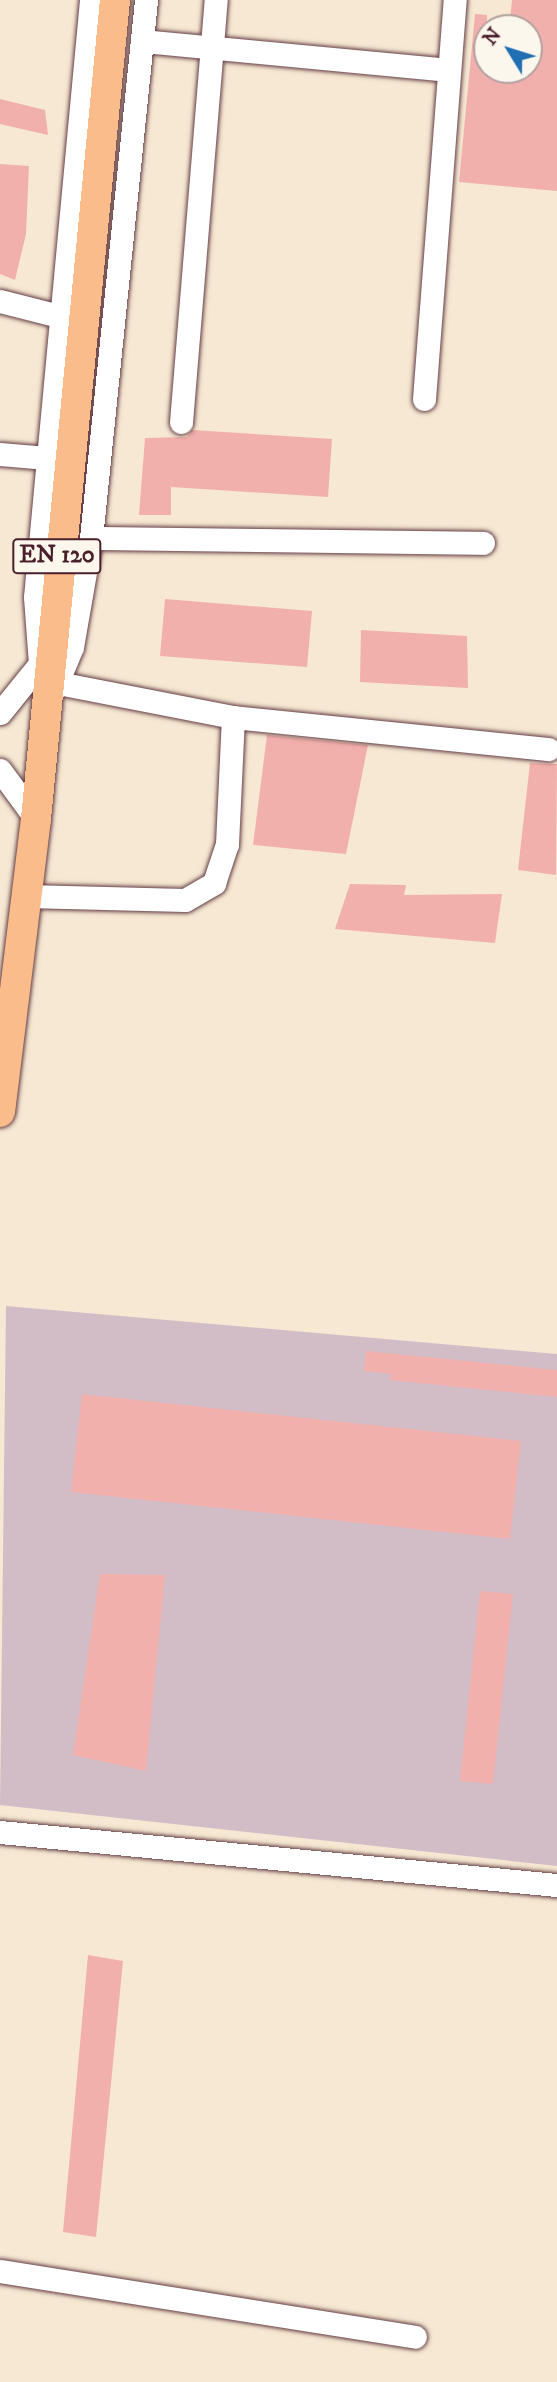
<!DOCTYPE html>
<html>
<head>
<meta charset="utf-8">
<style>
  body { margin:0 }
  #map { position:relative; width:557px; height:2382px; overflow:hidden; background:#f6e8d2; font-family:"IM FELL DW Pica",serif }
  div>[style] { position:absolute }
  .industrial>* { inset:0; background:#d2bdc7 }
  .building>* { inset:0; background:#f2b0ac }
  .roads { filter:drop-shadow(0 0 2px #643d44) drop-shadow(0 0 2px #643d44) }
  .minor>* { height:23px; margin:-11.5px; padding:0 11.5px; transform-origin:11.5px; border-radius:11.5px; background:#fff }
  .major>* { height:30px; margin:-15px; padding:0 15px; transform-origin:15px; border-radius:15px; background:#fabc8b }
  span { translate:-50% -50%; white-space:nowrap; text-align:center; line-height:1.15; -webkit-text-stroke:5px #fbf7ec; paint-order:stroke }
  .shield-label span { padding:2px 5px; background:#fbf7ec; border:2px solid; border-radius:5px; -webkit-text-stroke-width:0 }
  .shield-label { font-size:24px; color:#4a1f2b; font-weight:700 }
  .north { position:absolute; left:473px; top:14px; width:70px; height:70px; box-sizing:border-box; background:#fbf7ec; border:2px solid #b4a19f; border-radius:50%; rotate:308deg; font-size:19px; font-weight:700; line-height:28px; text-align:center; color:#4a1f2b }
  .north::after { content:''; display:block; margin:auto; width:24px; height:32px; background:#1f6fb2; clip-path:polygon(50% 0,100% 100%,50% 72%,0 100%) }
</style>
</head>
<body>
<div id="map">
  <div class="industrial">
    <div style="clip-path:polygon(6px 1306px,557px 1354px,557px 1866px,0 1805px)"></div>
  </div>
  <div class="building">
    <div style="clip-path:polygon(512px 0,557px 0,557px 191px,459px 182px,475px 14px,487px 15px,487px 70px,529px 70px,529px 28px,509px 28px)"></div>
    <div style="clip-path:polygon(0 99px,45px 110px,48px 135px,0 124px)"></div>
    <div style="clip-path:polygon(0 164px,29px 166px,26px 234px,15px 280px,0 274px)"></div>
    <div style="clip-path:polygon(192px 430px,332px 439px,328px 497px,171px 487px,171px 515px,139px 515px,145px 438px,187px 437px)"></div>
    <div style="clip-path:polygon(165px 599px,312px 611px,307px 667px,160px 656px)"></div>
    <div style="clip-path:polygon(361px 630px,467px 636px,468px 688px,360px 682px)"></div>
    <div style="clip-path:polygon(267px 735px,368px 745px,346px 854px,253px 845px)"></div>
    <div style="clip-path:polygon(530px 763px,557px 764px,556px 875px,518px 870px)"></div>
    <div style="clip-path:polygon(350px 884px,406px 885px,404px 895px,502px 894px,495px 943px,335px 929px)"></div>
    <div style="clip-path:polygon(366px 1351px,557px 1370px,557px 1397px,390px 1380px,391px 1374px,364px 1371px)"></div>
    <div style="clip-path:polygon(82px 1394px,521px 1441px,510px 1539px,71px 1492px)"></div>
    <div style="clip-path:polygon(100px 1574px,165px 1575px,146px 1771px,73px 1755px)"></div>
    <div style="clip-path:polygon(480px 1591px,513px 1594px,493px 1784px,460px 1781px)"></div>
    <div style="clip-path:polygon(88px 1955px,123px 1961px,96px 2237px,63px 2232px)"></div>
  </div>
  <div class="roads">
    <div class="minor">
      <div style="left:142px;top:41px;width:308px;rotate:5.4deg"></div>
      <div style="left:0;top:301px;width:61px;rotate:14.3deg"></div>
      <div style="left:424px;top:399px;width:400px;rotate:-85.6deg"></div>
      <div style="left:181px;top:422px;width:423px;rotate:-85.3deg"></div>
      <div style="left:0;top:454px;width:47px;rotate:4.9deg"></div>
      <div style="left:91px;top:538px;width:392px;rotate:0.7deg"></div>
      <div style="left:41px;top:677px;width:80px;rotate:-94.3deg"></div>
      <div style="left:35px;top:597px;width:600px;rotate:-84.64deg"></div>
      <div style="left:58px;top:683px;width:178px;rotate:11deg"></div>
      <div style="left:233px;top:717px;width:317px;rotate:5.8deg"></div>
      <div style="left:55px;top:688px;width:44px;rotate:-67.5deg"></div>
      <div style="left:72px;top:647px;width:111px;rotate:-80.1deg"></div>
      <div style="left:91px;top:538px;width:541px;rotate:-84.16deg"></div>
      <div style="left:0;top:713px;width:60px;rotate:-51deg"></div>
      <div style="left:0;top:770px;width:61px;rotate:53.7deg"></div>
      <div style="left:26px;top:896px;width:159px;rotate:1.4deg"></div>
      <div style="left:185px;top:900px;width:34px;rotate:-30deg"></div>
      <div style="left:214px;top:883px;width:41px;rotate:-71.6deg"></div>
      <div style="left:227px;top:844px;width:127px;rotate:-87.3deg"></div>
      <div style="left:0;top:1832px;width:560px;rotate:5.44deg"></div>
      <div style="left:0;top:2271px;width:420px;rotate:9deg"></div>
    </div>
    <div class="major">
      <div style="left:0;top:1112px;width:295px;rotate:-83deg"></div>
      <div style="left:36px;top:819px;width:823px;rotate:-84.49deg"></div>
    </div>
  </div>
  <div class="shield-label">
    <span style="left:57px;top:556px">EN 120</span>
  </div>
  <div class="north">N</div>
</div>
</body>
</html>
